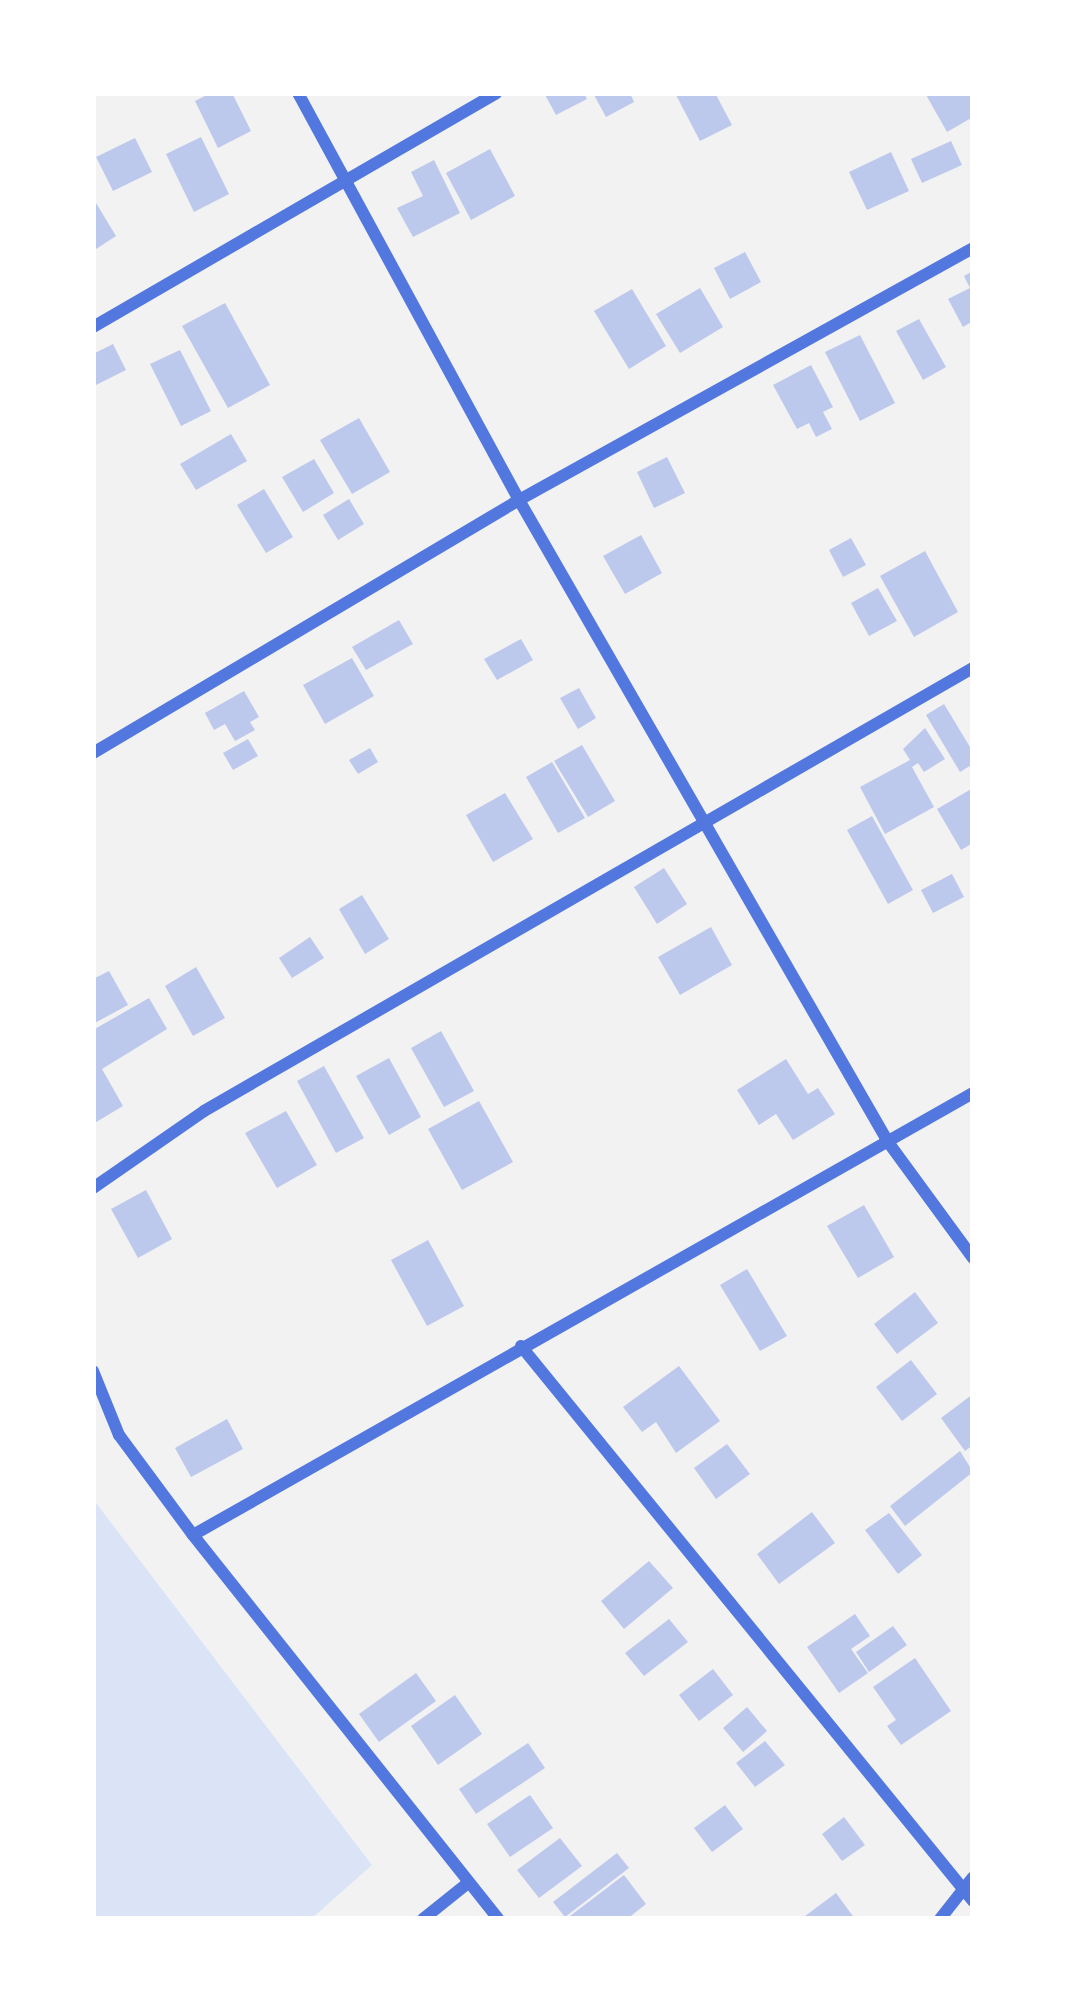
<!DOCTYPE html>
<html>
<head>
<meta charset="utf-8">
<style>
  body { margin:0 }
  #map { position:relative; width:1066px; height:2012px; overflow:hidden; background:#f2f2f2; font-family:"Sofia Sans Condensed",sans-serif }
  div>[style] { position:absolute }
  .green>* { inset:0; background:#dbe4f7 }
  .building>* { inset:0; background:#bdc9ec }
  .minor>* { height:12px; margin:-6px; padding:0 6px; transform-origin:6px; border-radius:6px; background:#5277de }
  span { translate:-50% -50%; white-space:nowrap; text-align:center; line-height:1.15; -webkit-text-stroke:12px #fff; paint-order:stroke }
  .frame { position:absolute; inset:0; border:96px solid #fff; pointer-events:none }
</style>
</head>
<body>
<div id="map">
  <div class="green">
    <div style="clip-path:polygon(93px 1499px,372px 1865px,311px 1919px,93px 1919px)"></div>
  </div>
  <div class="building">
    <div style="clip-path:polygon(211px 93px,232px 93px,251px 131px,218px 148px,195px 101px)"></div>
    <div style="clip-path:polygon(544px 93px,584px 93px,587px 99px,556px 115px)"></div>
    <div style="clip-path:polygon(593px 93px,630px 93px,634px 102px,606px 117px)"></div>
    <div style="clip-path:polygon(675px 93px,715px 93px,732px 125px,700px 141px)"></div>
    <div style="clip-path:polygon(925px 93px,973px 93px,973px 117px,947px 132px)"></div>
    <div style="clip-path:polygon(201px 137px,229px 194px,194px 212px,166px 154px)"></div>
    <div style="clip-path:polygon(135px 138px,152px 172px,113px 191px,96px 157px)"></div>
    <div style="clip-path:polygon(951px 141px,962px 165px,922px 183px,911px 159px)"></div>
    <div style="clip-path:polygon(490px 149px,515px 196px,471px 220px,446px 173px)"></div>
    <div style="clip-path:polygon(891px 152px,909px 191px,867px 210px,849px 172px)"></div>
    <div style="clip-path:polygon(434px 160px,460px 213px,413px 237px,397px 208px,423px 196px,411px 172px)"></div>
    <div style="clip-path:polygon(93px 198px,116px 236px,93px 251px)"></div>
    <div style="clip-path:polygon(745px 252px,761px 282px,730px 299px,714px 268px)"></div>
    <div style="clip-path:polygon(973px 271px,973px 321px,963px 327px,948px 299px,970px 288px,964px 276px)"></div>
    <div style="clip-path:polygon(700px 288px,723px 327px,680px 353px,656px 314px)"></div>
    <div style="clip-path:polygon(632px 289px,666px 346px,629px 369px,594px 311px)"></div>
    <div style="clip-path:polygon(225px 303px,270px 385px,228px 408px,182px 326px)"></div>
    <div style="clip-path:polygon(919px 319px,946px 367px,923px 380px,896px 331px)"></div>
    <div style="clip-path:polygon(860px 335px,895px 403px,860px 421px,825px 352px)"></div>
    <div style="clip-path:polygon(113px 344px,126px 370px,96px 385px,93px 354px)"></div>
    <div style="clip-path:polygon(180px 350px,211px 411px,181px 426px,150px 364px)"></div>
    <div style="clip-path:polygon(811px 365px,833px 407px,823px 412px,832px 429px,816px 437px,809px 423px,797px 429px,773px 385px)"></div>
    <div style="clip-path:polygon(359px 418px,390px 472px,352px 494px,320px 440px)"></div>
    <div style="clip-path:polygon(231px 434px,247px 461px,196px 490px,180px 464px)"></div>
    <div style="clip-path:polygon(667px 457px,685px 493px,654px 508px,637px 472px)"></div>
    <div style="clip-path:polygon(314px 459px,334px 493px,303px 512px,282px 477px)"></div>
    <div style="clip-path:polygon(264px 489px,293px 537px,266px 553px,237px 505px)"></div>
    <div style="clip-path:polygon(349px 499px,364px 524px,338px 540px,323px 515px)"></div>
    <div style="clip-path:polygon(641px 535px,662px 573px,625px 594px,603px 556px)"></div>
    <div style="clip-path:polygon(851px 538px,866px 565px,843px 577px,829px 550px)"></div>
    <div style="clip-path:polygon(925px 551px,958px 612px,914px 637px,880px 576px)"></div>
    <div style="clip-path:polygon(878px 588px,897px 621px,869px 636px,851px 603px)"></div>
    <div style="clip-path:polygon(399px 620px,413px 644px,366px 670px,352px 647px)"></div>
    <div style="clip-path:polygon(521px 639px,533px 660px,497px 680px,484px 659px)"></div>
    <div style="clip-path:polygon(352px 658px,374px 696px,325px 724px,303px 685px)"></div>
    <div style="clip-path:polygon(579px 688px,596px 718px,578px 729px,560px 698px)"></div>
    <div style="clip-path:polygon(244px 691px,259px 717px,250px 722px,255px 730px,235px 741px,225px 724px,214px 730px,205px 713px)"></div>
    <div style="clip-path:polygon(944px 704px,973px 752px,973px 764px,960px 772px,926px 715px)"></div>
    <div style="clip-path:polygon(925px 728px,945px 759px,924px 772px,918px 763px,912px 767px,934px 807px,885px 834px,860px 787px,910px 760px,903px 749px)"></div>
    <div style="clip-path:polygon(248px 739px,258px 756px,233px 770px,223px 753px)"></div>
    <div style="clip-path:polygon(582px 745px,615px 801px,588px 817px,554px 761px)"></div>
    <div style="clip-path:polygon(370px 748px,378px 762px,358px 774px,349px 760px)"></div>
    <div style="clip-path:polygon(552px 762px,585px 818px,558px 833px,526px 777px)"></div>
    <div style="clip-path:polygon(973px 788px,973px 843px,961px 850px,937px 809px)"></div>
    <div style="clip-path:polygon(505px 793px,533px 839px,493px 862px,466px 815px)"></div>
    <div style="clip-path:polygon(872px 816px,913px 890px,888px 904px,847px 830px)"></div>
    <div style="clip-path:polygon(664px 868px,687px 904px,657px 924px,634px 887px)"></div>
    <div style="clip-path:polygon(952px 874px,964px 897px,933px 913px,921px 890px)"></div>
    <div style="clip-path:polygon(362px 895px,389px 939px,365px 954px,339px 909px)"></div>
    <div style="clip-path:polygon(711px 927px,732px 965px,680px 995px,658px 957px)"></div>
    <div style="clip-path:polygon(310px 937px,324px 958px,292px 978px,279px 958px)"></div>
    <div style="clip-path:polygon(196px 967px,225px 1018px,193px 1036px,165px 986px)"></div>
    <div style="clip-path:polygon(109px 971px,128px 1005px,93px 1024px,93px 979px)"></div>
    <div style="clip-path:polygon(149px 998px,167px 1029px,102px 1069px,123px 1106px,93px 1124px,93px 1030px)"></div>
    <div style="clip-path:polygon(441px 1031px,474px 1091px,444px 1107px,411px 1048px)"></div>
    <div style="clip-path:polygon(389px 1058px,421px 1117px,389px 1135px,356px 1076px)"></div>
    <div style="clip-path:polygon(786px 1059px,808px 1094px,818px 1088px,835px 1114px,793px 1140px,776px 1114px,759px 1125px,737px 1090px)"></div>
    <div style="clip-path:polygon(324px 1066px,364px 1138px,336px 1153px,297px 1081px)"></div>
    <div style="clip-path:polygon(479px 1101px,513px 1162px,462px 1190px,428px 1129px)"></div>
    <div style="clip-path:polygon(286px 1111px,317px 1165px,277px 1188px,245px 1133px)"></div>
    <div style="clip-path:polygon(146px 1190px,172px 1239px,138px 1258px,111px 1209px)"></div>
    <div style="clip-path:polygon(864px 1205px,894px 1257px,858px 1278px,827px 1226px)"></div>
    <div style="clip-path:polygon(428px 1240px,464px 1306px,427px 1326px,391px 1260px)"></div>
    <div style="clip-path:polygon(747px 1269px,787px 1336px,760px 1351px,720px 1285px)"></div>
    <div style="clip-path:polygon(915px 1292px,938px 1323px,897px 1354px,874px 1324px)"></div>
    <div style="clip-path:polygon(911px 1360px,937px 1394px,902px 1421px,876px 1387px)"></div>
    <div style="clip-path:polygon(679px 1366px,720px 1421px,676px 1453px,656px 1422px,642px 1432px,623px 1407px)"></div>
    <div style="clip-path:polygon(973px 1394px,973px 1445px,965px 1451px,941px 1418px)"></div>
    <div style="clip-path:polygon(227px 1419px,243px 1449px,191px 1477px,175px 1448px)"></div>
    <div style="clip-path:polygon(727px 1444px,750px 1474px,716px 1499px,694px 1468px)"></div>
    <div style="clip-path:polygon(960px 1451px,973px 1472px,905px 1526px,890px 1506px)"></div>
    <div style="clip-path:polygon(812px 1512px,835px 1543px,779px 1584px,757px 1554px)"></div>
    <div style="clip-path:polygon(889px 1513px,922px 1555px,898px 1574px,865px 1530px)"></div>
    <div style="clip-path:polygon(649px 1561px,673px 1588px,624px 1629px,601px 1601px)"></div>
    <div style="clip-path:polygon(855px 1614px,870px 1636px,851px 1649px,868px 1673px,839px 1693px,807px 1647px)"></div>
    <div style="clip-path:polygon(669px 1619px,688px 1642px,644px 1676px,625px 1653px)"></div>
    <div style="clip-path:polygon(893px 1626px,907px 1645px,869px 1672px,856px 1652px)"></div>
    <div style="clip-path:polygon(915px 1658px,951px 1711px,901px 1745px,887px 1726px,896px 1720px,873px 1687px)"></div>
    <div style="clip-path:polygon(713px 1669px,733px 1695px,699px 1721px,679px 1695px)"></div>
    <div style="clip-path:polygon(416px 1673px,436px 1701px,379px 1742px,359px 1714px)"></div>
    <div style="clip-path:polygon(455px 1695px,482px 1734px,438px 1765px,411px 1726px)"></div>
    <div style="clip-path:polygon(747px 1707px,767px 1731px,743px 1752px,723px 1728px)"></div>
    <div style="clip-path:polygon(765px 1741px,785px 1765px,755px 1787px,736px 1763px)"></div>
    <div style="clip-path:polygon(528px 1743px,545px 1768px,476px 1814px,459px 1789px)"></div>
    <div style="clip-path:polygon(530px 1795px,553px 1828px,510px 1857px,487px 1824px)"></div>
    <div style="clip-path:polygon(725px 1805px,743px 1829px,712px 1852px,694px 1828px)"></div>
    <div style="clip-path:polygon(844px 1817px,865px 1845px,842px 1861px,822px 1834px)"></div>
    <div style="clip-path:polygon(560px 1838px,582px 1866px,539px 1898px,517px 1870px)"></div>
    <div style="clip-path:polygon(617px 1853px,629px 1868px,565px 1917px,553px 1902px)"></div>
    <div style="clip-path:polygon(624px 1875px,646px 1904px,627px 1919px,566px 1919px)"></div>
    <div style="clip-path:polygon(836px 1893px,855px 1919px,801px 1919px)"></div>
  </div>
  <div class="minor">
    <div style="left:298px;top:93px;width:463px;rotate:61.5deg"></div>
    <div style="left:519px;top:500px;width:740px;rotate:60.11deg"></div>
    <div style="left:888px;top:1142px;width:144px;rotate:53.8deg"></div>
    <div style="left:93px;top:327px;width:466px;rotate:-30.1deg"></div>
    <div style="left:93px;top:753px;width:495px;rotate:-30.7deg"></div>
    <div style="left:519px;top:500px;width:519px;rotate:-29.03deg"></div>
    <div style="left:93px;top:1188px;width:135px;rotate:-34.7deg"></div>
    <div style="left:204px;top:1111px;width:887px;rotate:-29.95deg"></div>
    <div style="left:521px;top:1346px;width:716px;rotate:50.84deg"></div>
    <div style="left:93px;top:1371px;width:69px;rotate:67.9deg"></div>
    <div style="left:119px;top:1435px;width:124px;rotate:53.5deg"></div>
    <div style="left:193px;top:1535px;width:490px;rotate:51.5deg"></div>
    <div style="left:193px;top:1535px;width:897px;rotate:-29.54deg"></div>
    <div style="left:423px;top:1919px;width:58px;rotate:-38.7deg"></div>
    <div style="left:940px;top:1919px;width:53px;rotate:-51.8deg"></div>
  </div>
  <div class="frame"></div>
</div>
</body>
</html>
